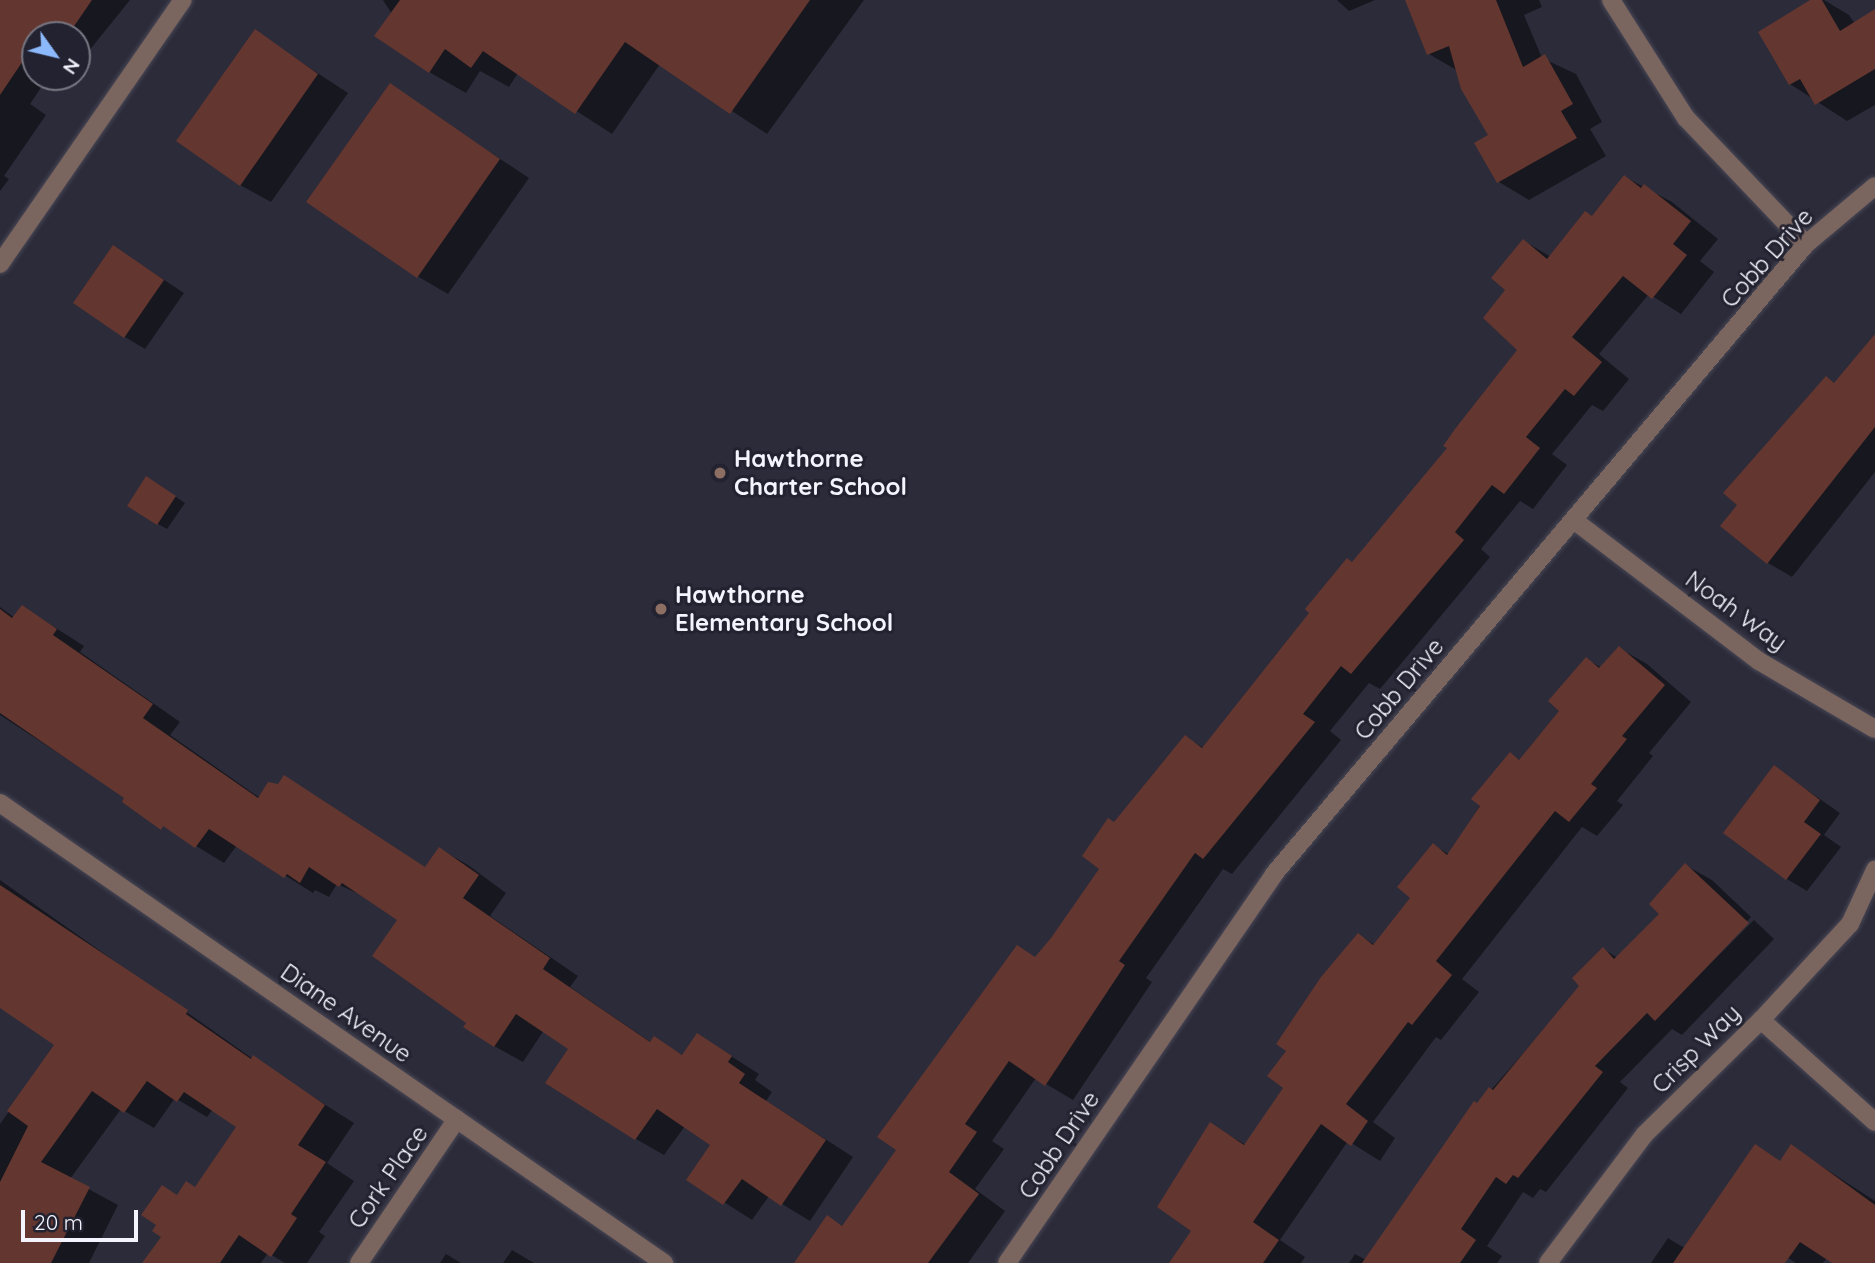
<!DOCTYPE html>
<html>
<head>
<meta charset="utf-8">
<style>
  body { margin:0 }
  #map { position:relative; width:1875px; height:1263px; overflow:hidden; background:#2c2b3a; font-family:Quicksand,sans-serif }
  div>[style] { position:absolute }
  .shadow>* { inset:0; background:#0007 }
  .building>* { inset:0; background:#63362f }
  .roads { filter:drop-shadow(0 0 2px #484755) drop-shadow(0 0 2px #484755) }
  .minor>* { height:18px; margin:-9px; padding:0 9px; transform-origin:9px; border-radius:9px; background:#7b655f }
  .tertiary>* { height:18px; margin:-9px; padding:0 9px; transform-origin:9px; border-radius:9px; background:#7b655f }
  .dots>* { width:19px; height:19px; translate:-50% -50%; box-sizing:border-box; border:4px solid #232230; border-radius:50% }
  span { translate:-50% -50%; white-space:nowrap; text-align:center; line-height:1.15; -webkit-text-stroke:6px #232230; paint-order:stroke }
  .street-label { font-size:24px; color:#f4f4fe }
  .poi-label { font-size:24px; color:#f4f4fe; font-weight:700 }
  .left { translate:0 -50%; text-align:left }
  .north { position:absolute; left:21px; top:21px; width:70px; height:70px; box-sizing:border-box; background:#232230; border:2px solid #777682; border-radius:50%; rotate:124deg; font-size:19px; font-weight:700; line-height:28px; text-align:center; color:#f4f4fe }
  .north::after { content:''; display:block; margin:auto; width:24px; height:32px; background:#8cb9fc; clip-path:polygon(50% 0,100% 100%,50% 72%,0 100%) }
  .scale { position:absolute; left:21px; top:1210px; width:117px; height:32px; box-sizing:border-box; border:4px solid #f4f4fe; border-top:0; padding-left:9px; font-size:21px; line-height:24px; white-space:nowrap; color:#f4f4fe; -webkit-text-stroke:5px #232230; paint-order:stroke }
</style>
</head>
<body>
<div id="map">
  <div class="shadow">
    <div style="clip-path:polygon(0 0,130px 0,80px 62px,77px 35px,35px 35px,35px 77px,48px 77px,30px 104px,46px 115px,4px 176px,9px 179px,0 191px)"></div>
    <div style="clip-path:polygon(383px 0,864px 0,767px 134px,660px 64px,612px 134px,518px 73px,509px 87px,480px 71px,466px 93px,429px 72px)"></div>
    <div style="clip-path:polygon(1337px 0,1375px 0,1349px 11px)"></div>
    <div style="clip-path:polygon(1407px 0,1539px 0,1542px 7px,1524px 15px,1542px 58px,1576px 74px,1602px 122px,1590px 129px,1606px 156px,1529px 200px,1499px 182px,1490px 136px,1458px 71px,1429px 54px)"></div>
    <div style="clip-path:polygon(1814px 0,1824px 0,1849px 15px,1855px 24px,1875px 20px,1875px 105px,1847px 121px,1790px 84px)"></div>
    <div style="clip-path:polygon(255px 32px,348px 93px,271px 202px,240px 185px)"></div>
    <div style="clip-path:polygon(390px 86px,529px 178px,448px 294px,417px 276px)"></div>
    <div style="clip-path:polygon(1625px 177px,1672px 202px,1718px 239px,1700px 261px,1714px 272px,1681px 314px,1649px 294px,1599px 354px,1629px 379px,1603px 411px,1592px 405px,1552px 454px,1567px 465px,1533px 509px,1520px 501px,1481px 549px,1490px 557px,1380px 689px,1369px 683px,1330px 731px,1341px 740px,1232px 874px,1223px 869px,1146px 978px,1152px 982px,1073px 1100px,1036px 1078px,992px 1141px,1004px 1149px,975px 1189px,1005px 1211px,968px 1263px,816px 1263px,828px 1218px,844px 1227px,1102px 868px,1115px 824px,1185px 737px,1204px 748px,1449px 448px,1519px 350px,1507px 290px,1524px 241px,1551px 257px,1593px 218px)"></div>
    <div style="clip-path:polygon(114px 247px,184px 293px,145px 349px,125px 337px)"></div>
    <div style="clip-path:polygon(1875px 335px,1875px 472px,1792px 577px,1768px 563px,1740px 505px,1725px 493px,1826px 378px,1836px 384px)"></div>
    <div style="clip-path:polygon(157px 484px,185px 503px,167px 529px,158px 524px)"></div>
    <div style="clip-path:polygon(0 607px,15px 618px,23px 607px,84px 646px,80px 652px,180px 722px,170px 735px,260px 798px,427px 868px,440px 849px,468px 865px,506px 893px,490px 916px,578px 976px,570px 987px,652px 1043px,655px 1039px,684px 1056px,698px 1035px,759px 1074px,755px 1080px,772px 1092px,766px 1101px,853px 1157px,810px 1221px,769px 1196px,752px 1220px,688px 1179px,712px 1144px,685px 1126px,664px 1155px,636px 1139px,612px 1122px,570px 1048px,544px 1030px,523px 1062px,494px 1046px,468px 1023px,399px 920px,370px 899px,337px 884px,329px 897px,315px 890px,313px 893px,237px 845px,224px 863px,124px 802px,127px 798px,0 715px)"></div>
    <div style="clip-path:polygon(1619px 648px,1647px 664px,1691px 702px,1649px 753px,1653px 756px,1617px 801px,1623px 805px,1597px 836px,1582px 827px,1462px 979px,1479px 992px,1441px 1040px,1436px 1037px,1373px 1122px,1395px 1138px,1380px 1161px,1348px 1141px,1280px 1240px,1305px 1257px,1301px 1263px,1171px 1263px,1193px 1230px,1210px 1124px,1246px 1145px,1285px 1087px,1288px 1051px,1359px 935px,1375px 945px,1413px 898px,1433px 845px,1450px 855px,1510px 755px,1520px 760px,1562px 711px,1586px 659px,1602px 668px)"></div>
    <div style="clip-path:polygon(1774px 767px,1840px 813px,1824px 835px,1841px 847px,1807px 891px,1787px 879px)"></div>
    <div style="clip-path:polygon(1685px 865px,1712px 880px,1751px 917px,1653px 1021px,1754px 920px,1774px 939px,1682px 1035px,1672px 1029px,1620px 1082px,1628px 1088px,1546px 1192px,1540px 1189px,1533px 1198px,1523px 1192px,1487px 1246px,1502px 1256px,1497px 1263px,1349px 1263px,1355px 1254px,1366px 1260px,1478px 1105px,1582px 986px,1603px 949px,1618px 958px,1662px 914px)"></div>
    <div style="clip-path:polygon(0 880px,253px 1059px,354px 1123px,327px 1163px,354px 1181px,319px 1232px,325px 1236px,307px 1263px,285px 1263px,268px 1253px,261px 1263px,144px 1263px,163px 1237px,178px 1197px,195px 1189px,238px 1127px,213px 1109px,207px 1117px,175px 1098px,154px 1128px,121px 1109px,70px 1179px,118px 1205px,89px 1263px,0 1263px,0 1124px,57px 1044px,0 993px)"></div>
    <div style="clip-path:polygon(1755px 1147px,1781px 1162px,1792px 1147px,1875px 1201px,1875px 1263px,1835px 1263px,1827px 1258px,1823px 1263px,1796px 1263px,1764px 1242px,1749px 1263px,1651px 1263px,1668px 1238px,1686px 1249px)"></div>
    <div style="clip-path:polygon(512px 1250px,534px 1263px,503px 1263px)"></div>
    <div style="clip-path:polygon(446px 1254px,461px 1263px,440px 1263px)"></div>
  </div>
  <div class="building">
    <div style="clip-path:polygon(0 0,92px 0,68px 35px,35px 35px,35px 43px,0 95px)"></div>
    <div style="clip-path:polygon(400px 0,810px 0,730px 114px,625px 42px,575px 114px,483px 51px,471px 68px,445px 49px,429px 73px,374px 36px)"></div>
    <div style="clip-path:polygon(1405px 0,1496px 0,1523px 67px,1545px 54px,1573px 104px,1561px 111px,1577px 138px,1497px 183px,1474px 143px,1488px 135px,1461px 89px,1449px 46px,1427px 55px)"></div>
    <div style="clip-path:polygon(1810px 0,1822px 0,1840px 31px,1875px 9px,1875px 69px,1815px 105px,1800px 79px,1789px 85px,1758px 32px)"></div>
    <div style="clip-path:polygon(255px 29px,318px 74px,240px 186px,176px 141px)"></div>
    <div style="clip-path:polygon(390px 83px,500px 159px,417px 278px,306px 202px)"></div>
    <div style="clip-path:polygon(1624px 175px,1641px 188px,1644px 184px,1691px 221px,1673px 244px,1687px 255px,1652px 299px,1623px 276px,1572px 337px,1602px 362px,1574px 396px,1565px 389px,1526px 437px,1540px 448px,1504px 494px,1492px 485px,1455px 532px,1464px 540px,1351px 674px,1341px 666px,1303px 714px,1315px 722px,1203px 859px,1195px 853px,1119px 961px,1125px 965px,1045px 1086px,1009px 1061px,965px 1124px,977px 1132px,949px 1172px,979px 1194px,928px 1263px,794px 1263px,827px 1215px,842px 1226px,896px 1150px,877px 1137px,1017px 945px,1035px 957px,1051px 938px,1099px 869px,1082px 856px,1108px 818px,1114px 822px,1185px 735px,1202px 748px,1309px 613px,1305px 609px,1347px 558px,1352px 562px,1447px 448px,1443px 446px,1455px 429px,1517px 350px,1483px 318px,1505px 290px,1491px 278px,1523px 239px,1547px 259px,1585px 211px,1592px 216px)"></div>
    <div style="clip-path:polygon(113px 245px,164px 280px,124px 338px,73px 303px)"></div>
    <div style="clip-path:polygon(1875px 334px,1875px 427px,1767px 564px,1720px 526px,1737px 505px,1723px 493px,1826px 376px,1834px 383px)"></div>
    <div style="clip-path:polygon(146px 476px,176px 496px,157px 525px,127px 506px)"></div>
    <div style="clip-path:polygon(22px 605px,57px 629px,53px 635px,153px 704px,143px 718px,258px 798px,268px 782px,278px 784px,284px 775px,425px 867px,439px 847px,479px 875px,463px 898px,550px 958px,543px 969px,650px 1042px,654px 1036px,682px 1055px,697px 1033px,732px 1056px,728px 1062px,745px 1074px,739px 1083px,826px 1140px,781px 1206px,742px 1179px,723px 1205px,686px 1180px,710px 1145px,657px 1109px,635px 1140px,545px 1083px,568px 1049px,516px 1014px,494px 1047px,463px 1027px,466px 1023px,372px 956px,397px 920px,342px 883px,339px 887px,309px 867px,300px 883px,287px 874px,284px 878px,209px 829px,195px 848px,163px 826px,161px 830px,122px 802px,124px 798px,0 713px,0 609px,12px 618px)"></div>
    <div style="clip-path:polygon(1619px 646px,1665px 685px,1622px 736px,1627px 739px,1591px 784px,1597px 788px,1569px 822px,1555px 811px,1436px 961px,1452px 975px,1412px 1025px,1408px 1022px,1346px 1104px,1368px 1121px,1351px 1146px,1321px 1124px,1253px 1222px,1279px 1240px,1263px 1263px,1169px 1263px,1191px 1231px,1157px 1207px,1210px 1122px,1244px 1145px,1283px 1088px,1267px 1076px,1286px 1051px,1276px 1044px,1321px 977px,1358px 933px,1373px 945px,1410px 898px,1397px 887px,1433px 843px,1447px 855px,1480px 806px,1471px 799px,1510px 752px,1519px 760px,1559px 711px,1548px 701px,1586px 657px,1599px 668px)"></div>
    <div style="clip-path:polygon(1774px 765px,1820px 800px,1804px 822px,1821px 834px,1786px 880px,1723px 833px)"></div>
    <div style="clip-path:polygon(1685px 863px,1749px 923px,1655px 1021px,1647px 1013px,1595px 1066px,1603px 1072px,1518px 1178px,1513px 1175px,1506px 1184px,1496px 1177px,1461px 1229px,1476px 1240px,1460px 1263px,1362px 1263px,1474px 1101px,1477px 1103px,1489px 1087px,1493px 1090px,1579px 986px,1572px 978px,1603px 947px,1614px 959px,1659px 914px,1649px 904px)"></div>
    <div style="clip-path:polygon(0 885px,188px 1010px,186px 1014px,251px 1059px,253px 1055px,325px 1105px,298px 1145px,326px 1162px,291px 1214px,297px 1218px,271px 1257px,239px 1235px,220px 1263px,142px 1263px,161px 1237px,152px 1231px,156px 1225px,141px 1215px,162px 1185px,177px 1195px,186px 1181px,195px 1187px,236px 1127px,184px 1092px,177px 1102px,147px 1081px,124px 1113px,92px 1091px,41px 1162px,90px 1187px,51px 1263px,0 1263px,0 1182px,28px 1126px,7px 1111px,54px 1045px,0 1008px)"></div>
    <div style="clip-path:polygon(1755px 1144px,1780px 1161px,1791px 1144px,1875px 1205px,1875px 1263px,1832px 1263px,1800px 1242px,1785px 1263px,1673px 1263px)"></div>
  </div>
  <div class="roads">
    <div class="minor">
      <div style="left:1611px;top:0;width:140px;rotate:57.6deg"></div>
      <div style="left:1686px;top:118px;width:174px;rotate:46.4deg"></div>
      <div style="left:1575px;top:521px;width:231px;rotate:37.3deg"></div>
      <div style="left:1759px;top:661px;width:134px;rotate:30.4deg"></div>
      <div style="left:0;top:803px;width:808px;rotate:34.71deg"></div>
      <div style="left:1761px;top:1020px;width:153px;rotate:41.8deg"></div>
      <div style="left:359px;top:1263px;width:174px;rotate:-55.8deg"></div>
      <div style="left:1007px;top:1263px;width:472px;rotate:-55.5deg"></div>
      <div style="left:1274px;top:874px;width:825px;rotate:-49.82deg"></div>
      <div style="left:1806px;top:244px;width:90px;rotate:-40deg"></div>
      <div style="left:1548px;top:1263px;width:161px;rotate:-53.1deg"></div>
      <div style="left:1645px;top:1134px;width:163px;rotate:-44.5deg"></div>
      <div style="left:1761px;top:1020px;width:131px;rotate:-47.2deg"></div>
      <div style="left:1850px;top:924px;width:60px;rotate:-65.2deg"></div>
    </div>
    <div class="tertiary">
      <div style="left:0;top:264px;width:321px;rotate:-55.3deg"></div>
    </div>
  </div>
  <div class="dots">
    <div style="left:720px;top:473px;background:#8d6e63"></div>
    <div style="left:661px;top:609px;background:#8d6e63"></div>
  </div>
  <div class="street-label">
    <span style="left:1767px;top:258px;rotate:-48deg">Cobb Drive</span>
    <span style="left:1736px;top:611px;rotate:36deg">Noah Way</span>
    <span style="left:1399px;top:689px;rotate:-50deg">Cobb Drive</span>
    <span style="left:346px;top:1013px;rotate:35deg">Diane Avenue</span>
    <span style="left:1696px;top:1049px;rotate:-45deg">Crisp Way</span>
    <span style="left:1059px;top:1145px;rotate:-56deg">Cobb Drive</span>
    <span style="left:388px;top:1177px;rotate:-55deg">Cork Place</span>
  </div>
  <div class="poi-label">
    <span class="left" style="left:734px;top:473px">Hawthorne<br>Charter School</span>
    <span class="left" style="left:675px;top:609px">Hawthorne<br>Elementary School</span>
  </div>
  <div class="north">N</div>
  <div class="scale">20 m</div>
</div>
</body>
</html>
